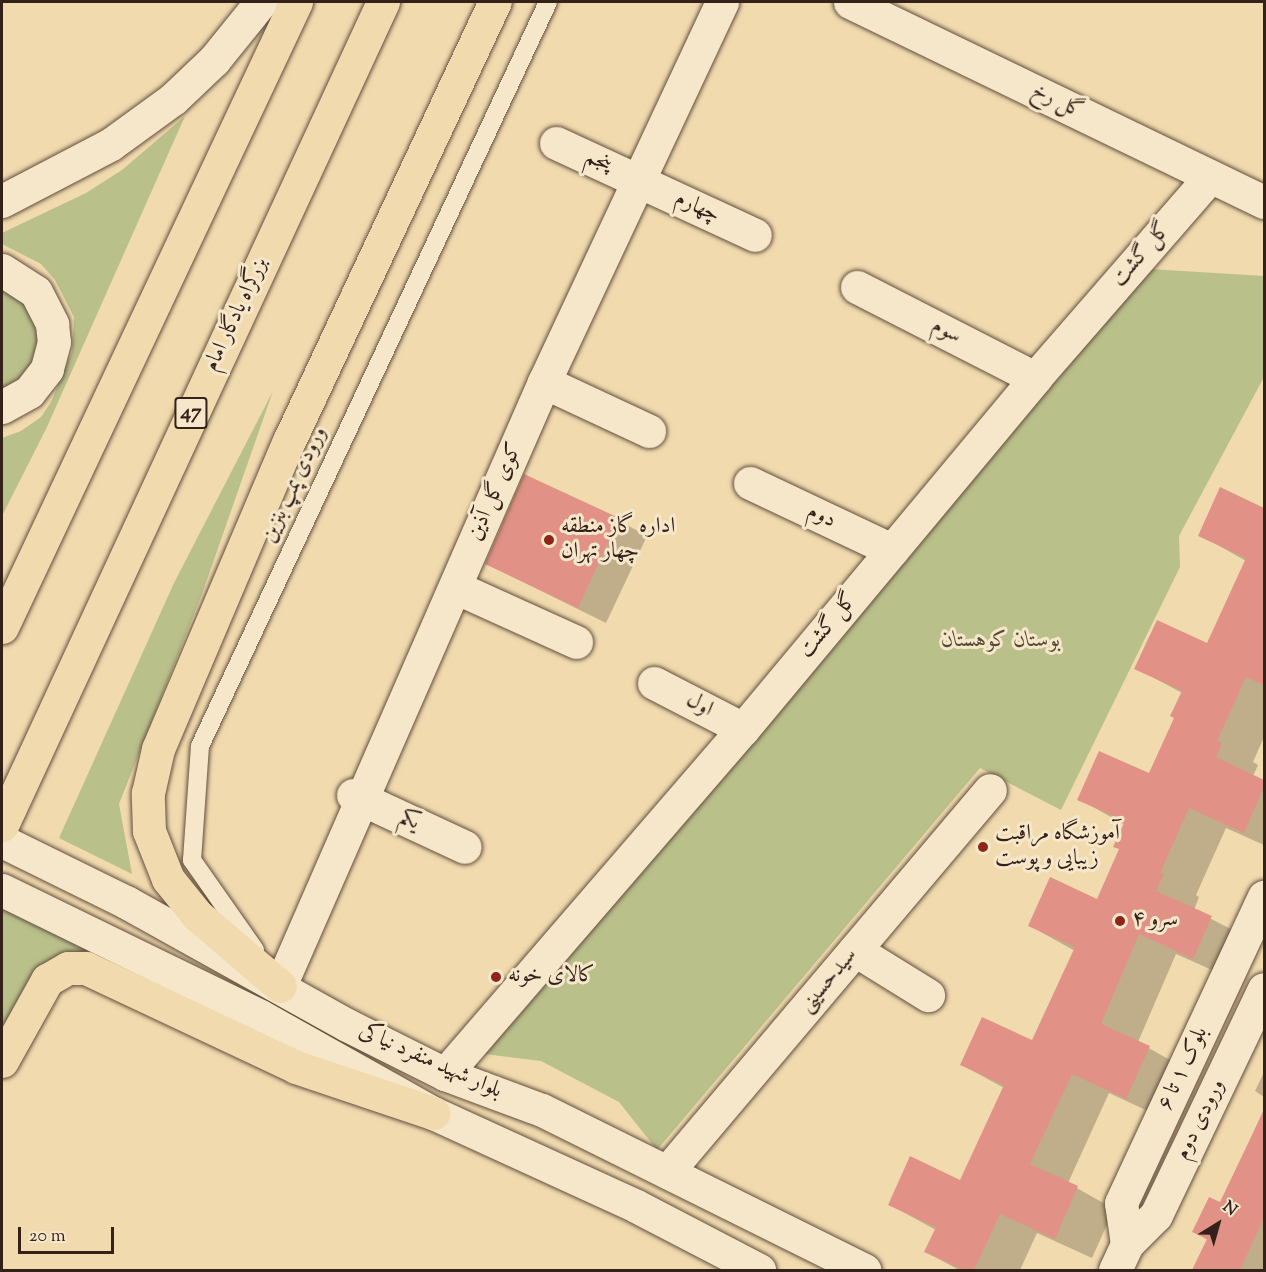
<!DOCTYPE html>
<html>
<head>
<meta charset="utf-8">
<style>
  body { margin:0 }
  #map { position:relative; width:1266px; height:1272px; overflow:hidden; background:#f1daae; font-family:"Sorts Mill Goudy",Amiri,serif }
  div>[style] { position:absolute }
  .green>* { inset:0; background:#bac08a }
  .shadow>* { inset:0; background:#0003 }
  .building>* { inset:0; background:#e19185 }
  .roads { filter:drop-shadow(0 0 2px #624f3f) drop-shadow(0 0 2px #624f3f) }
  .lane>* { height:18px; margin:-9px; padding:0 9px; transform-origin:9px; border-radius:9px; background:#f6e7ca }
  .street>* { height:33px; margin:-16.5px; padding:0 16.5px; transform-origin:16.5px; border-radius:16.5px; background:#f6e7ca }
  .secondary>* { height:33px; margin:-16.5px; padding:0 16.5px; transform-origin:16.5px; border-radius:16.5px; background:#f6e7ca }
  .highway>* { height:33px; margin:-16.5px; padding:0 16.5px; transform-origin:16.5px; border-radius:16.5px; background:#f1daae }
  .dots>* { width:16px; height:16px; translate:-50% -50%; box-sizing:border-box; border:3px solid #f6e7ca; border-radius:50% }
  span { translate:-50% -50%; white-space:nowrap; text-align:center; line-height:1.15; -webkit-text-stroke:6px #f6e7ca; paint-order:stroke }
  .shield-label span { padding:2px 4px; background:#f6e7ca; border:2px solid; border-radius:4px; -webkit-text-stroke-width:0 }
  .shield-label { font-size:21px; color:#33211a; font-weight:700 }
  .street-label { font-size:22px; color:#33211a }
  .poi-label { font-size:22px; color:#33211a }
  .left { translate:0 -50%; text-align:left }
  .park-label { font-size:22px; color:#554936; font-style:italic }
  .frame { position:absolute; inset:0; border:3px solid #33211a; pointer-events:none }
  .north { position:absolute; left:1188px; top:1194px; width:60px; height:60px; -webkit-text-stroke:4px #f6e7ca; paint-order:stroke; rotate:37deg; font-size:16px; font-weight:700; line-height:24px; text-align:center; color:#33211a }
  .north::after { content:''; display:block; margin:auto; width:21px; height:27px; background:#33211a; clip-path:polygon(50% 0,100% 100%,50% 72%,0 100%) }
  .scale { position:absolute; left:18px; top:1227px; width:96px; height:27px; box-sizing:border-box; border:3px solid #33211a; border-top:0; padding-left:8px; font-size:18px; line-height:21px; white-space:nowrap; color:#33211a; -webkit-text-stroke:4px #f6e7ca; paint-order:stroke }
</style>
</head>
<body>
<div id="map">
  <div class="green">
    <div style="clip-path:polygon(185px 116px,47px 427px,3px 514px,2px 438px,21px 431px,41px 417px,51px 402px,72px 352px,74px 317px,55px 280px,41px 264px,2px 244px,2px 233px,86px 193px,122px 170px)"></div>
    <div style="clip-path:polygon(1150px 269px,1264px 276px,1264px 377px,1179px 536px,1180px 567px,1061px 810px,980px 768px,657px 1150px,619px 1102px,541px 1061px,485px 1054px)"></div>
    <div style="clip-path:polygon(2px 280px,22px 293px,40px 327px,35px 360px,22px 379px,2px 393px)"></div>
    <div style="clip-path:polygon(273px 391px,202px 594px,119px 804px,132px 874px,59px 838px,174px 583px)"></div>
    <div style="clip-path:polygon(2px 902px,116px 958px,75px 956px,2px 1032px)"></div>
  </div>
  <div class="shadow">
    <div style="clip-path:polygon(1221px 489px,1264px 509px,1264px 737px,1253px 762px,1258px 765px,1253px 776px,1264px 781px,1264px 845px,1226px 828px,1196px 895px,1199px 897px,1194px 910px,1248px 938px,1230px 978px,1176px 954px,1138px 1042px,1186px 1069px,1163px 1118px,1109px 1093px,1068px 1183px,1114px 1209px,1092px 1258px,1037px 1233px,1020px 1270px,959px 1270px,926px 1252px,936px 1230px,890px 1205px,961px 1182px,1004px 1088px,962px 1065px,1033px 1042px,1075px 951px,1030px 926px,1097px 901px,1120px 849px,1125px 825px,1079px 799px,1150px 775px,1176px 717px,1182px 693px,1136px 668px,1207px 645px,1246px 561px,1200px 535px)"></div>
    <div style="clip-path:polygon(618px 520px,647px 536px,606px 623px,487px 564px)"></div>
    <div style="clip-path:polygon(1264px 1072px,1264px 1097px,1255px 1091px)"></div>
    <div style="clip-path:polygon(1264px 1109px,1264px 1270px,1200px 1270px,1195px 1267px,1208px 1240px,1194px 1232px,1221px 1204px)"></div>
  </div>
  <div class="building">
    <div style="clip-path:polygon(524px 474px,619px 518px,578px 608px,485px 564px)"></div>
    <div style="clip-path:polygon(1220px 487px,1264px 508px,1264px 685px,1246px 677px,1217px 741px,1222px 743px,1216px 757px,1264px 780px,1264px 787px,1244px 833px,1189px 808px,1160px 873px,1164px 874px,1156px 891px,1212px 916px,1193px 959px,1139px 934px,1101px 1024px,1150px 1046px,1126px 1099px,1072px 1074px,1030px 1164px,1078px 1186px,1055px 1239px,1000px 1214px,974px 1270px,964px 1270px,924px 1252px,936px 1227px,888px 1205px,910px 1156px,960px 1180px,1004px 1085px,960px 1065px,982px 1017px,1032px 1040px,1075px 947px,1028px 926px,1050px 877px,1097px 899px,1119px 849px,1113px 847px,1125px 821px,1077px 800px,1099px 751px,1149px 773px,1174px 718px,1170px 716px,1182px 691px,1134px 669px,1157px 620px,1207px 643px,1246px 558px,1198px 536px)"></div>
    <div style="clip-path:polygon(1264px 1110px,1264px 1218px,1240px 1270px,1192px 1270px,1207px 1239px,1192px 1232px,1209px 1197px,1220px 1202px)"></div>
  </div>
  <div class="roads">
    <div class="lane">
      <div style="left:255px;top:950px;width:110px;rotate:-125deg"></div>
      <div style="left:192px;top:860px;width:114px;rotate:-86deg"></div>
      <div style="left:200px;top:746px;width:821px;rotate:-64.93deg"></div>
    </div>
    <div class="street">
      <div style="left:556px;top:143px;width:219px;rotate:24.8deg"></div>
      <div style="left:857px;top:287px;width:200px;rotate:27.1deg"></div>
      <div style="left:544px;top:382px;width:116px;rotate:25deg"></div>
      <div style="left:750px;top:483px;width:157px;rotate:25.3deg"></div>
      <div style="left:455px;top:587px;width:133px;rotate:24.4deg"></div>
      <div style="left:654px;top:683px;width:100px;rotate:27.3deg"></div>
      <div style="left:353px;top:795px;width:123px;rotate:24.9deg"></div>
      <div style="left:855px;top:950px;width:86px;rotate:31.7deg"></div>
      <div style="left:667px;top:1172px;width:500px;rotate:-49.78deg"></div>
      <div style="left:1127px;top:1244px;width:41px;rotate:-98.3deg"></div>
      <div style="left:1121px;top:1203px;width:338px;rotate:-65deg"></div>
      <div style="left:1115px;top:1270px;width:29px;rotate:-65deg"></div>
      <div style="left:1127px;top:1244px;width:41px;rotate:-45deg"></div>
      <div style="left:1156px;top:1215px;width:250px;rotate:-64.5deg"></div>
    </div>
    <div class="secondary">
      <div style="left:850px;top:2px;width:460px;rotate:25.8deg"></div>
      <div style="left:2px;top:201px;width:123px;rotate:-27.6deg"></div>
      <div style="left:111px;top:144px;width:77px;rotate:-36deg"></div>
      <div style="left:173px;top:99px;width:57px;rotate:-43.6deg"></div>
      <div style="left:214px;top:60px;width:75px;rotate:-51deg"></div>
      <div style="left:2px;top:270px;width:40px;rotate:32.9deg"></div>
      <div style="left:36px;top:292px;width:36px;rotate:63deg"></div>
      <div style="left:52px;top:324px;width:18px;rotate:84deg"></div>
      <div style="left:54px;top:342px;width:28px;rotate:105deg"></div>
      <div style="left:47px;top:369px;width:29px;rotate:128deg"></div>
      <div style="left:29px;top:392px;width:31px;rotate:151deg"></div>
      <div style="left:2px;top:841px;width:138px;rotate:26.2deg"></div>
      <div style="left:126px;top:902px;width:253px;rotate:29.1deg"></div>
      <div style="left:347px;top:1025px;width:110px;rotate:26.6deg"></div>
      <div style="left:445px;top:1074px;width:103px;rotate:20.4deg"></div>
      <div style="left:542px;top:1110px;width:360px;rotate:26.4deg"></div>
      <div style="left:2px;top:890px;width:287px;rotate:26deg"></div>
      <div style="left:260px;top:1016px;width:198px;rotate:29.3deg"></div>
      <div style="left:433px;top:1113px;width:223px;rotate:24.6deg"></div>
      <div style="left:636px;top:1206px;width:139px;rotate:27.5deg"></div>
      <div style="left:280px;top:986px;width:659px;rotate:-66.39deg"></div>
      <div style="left:544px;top:382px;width:420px;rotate:-64.9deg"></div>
      <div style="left:445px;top:1074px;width:456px;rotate:-49.2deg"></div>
      <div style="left:743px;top:729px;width:457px;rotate:-50.2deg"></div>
      <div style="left:1035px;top:378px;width:267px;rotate:-49deg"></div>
    </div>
    <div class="highway">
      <div style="left:2px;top:627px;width:691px;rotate:-64.81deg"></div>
      <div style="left:2px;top:825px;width:907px;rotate:-65.16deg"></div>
      <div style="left:280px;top:986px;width:109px;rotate:-139.5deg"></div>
      <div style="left:197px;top:915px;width:46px;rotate:-128.9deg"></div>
      <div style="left:168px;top:879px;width:52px;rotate:-111.6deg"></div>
      <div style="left:149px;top:831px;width:38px;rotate:-92deg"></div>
      <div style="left:148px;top:793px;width:45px;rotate:-77.2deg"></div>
      <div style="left:158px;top:749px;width:335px;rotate:-67deg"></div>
      <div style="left:289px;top:441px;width:485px;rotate:-64.9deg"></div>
      <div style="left:2px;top:1061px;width:93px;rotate:-60.9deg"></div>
      <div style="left:47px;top:980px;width:24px;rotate:-30deg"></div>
      <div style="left:68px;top:968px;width:18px"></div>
      <div style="left:86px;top:968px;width:232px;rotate:25.2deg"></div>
      <div style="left:296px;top:1067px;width:145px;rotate:18.6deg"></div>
    </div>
  </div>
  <div class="dots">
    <div style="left:549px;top:540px;background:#8f2418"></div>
    <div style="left:983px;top:847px;background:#8f2418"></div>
    <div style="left:1120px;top:921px;background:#8f2418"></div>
    <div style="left:496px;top:977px;background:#8f2418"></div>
  </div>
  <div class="shield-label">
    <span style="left:191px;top:413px">47</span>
  </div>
  <div class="street-label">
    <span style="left:1057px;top:102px;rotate:26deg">گل رخ</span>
    <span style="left:598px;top:162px;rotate:24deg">پنجم</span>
    <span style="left:697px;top:208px;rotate:25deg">چهارم</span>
    <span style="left:1142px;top:255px;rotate:-49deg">گل گشت</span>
    <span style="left:237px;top:315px;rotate:-65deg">بزرگراه یادگار امام</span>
    <span style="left:946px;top:332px;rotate:27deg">سوم</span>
    <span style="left:295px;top:485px;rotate:-65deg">ورودی پمپ بنزین</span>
    <span style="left:496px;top:492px;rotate:-66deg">کوی گل آذین</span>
    <span style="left:821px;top:517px;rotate:25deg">دوم</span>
    <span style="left:829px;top:626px;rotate:-50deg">گل گشت</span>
    <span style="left:699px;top:706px;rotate:28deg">اول</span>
    <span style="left:409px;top:821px;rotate:25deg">یکم</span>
    <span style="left:829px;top:981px;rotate:-50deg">سیدحسینی</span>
    <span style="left:430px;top:1062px;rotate:24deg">بلوار شهید منفرد نیاکی</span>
    <span style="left:1184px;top:1069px;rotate:-65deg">بلوک ۱ تا ۶</span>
    <span style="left:1201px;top:1120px;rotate:-64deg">ورودی دوم</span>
  </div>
  <div class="poi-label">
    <span class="left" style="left:561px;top:540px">اداره گاز منطقه<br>چهار تهران</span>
    <span class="left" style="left:995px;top:847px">آموزشگاه مراقبت<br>زیبایی و پوست</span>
    <span class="left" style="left:1132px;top:921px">سرو ۴</span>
    <span class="left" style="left:508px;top:977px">کالای خونه</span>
  </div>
  <div class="park-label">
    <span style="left:1001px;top:642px">بوستان کوهستان</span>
  </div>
  <div class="frame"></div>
  <div class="north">N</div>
  <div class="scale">20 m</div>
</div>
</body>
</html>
